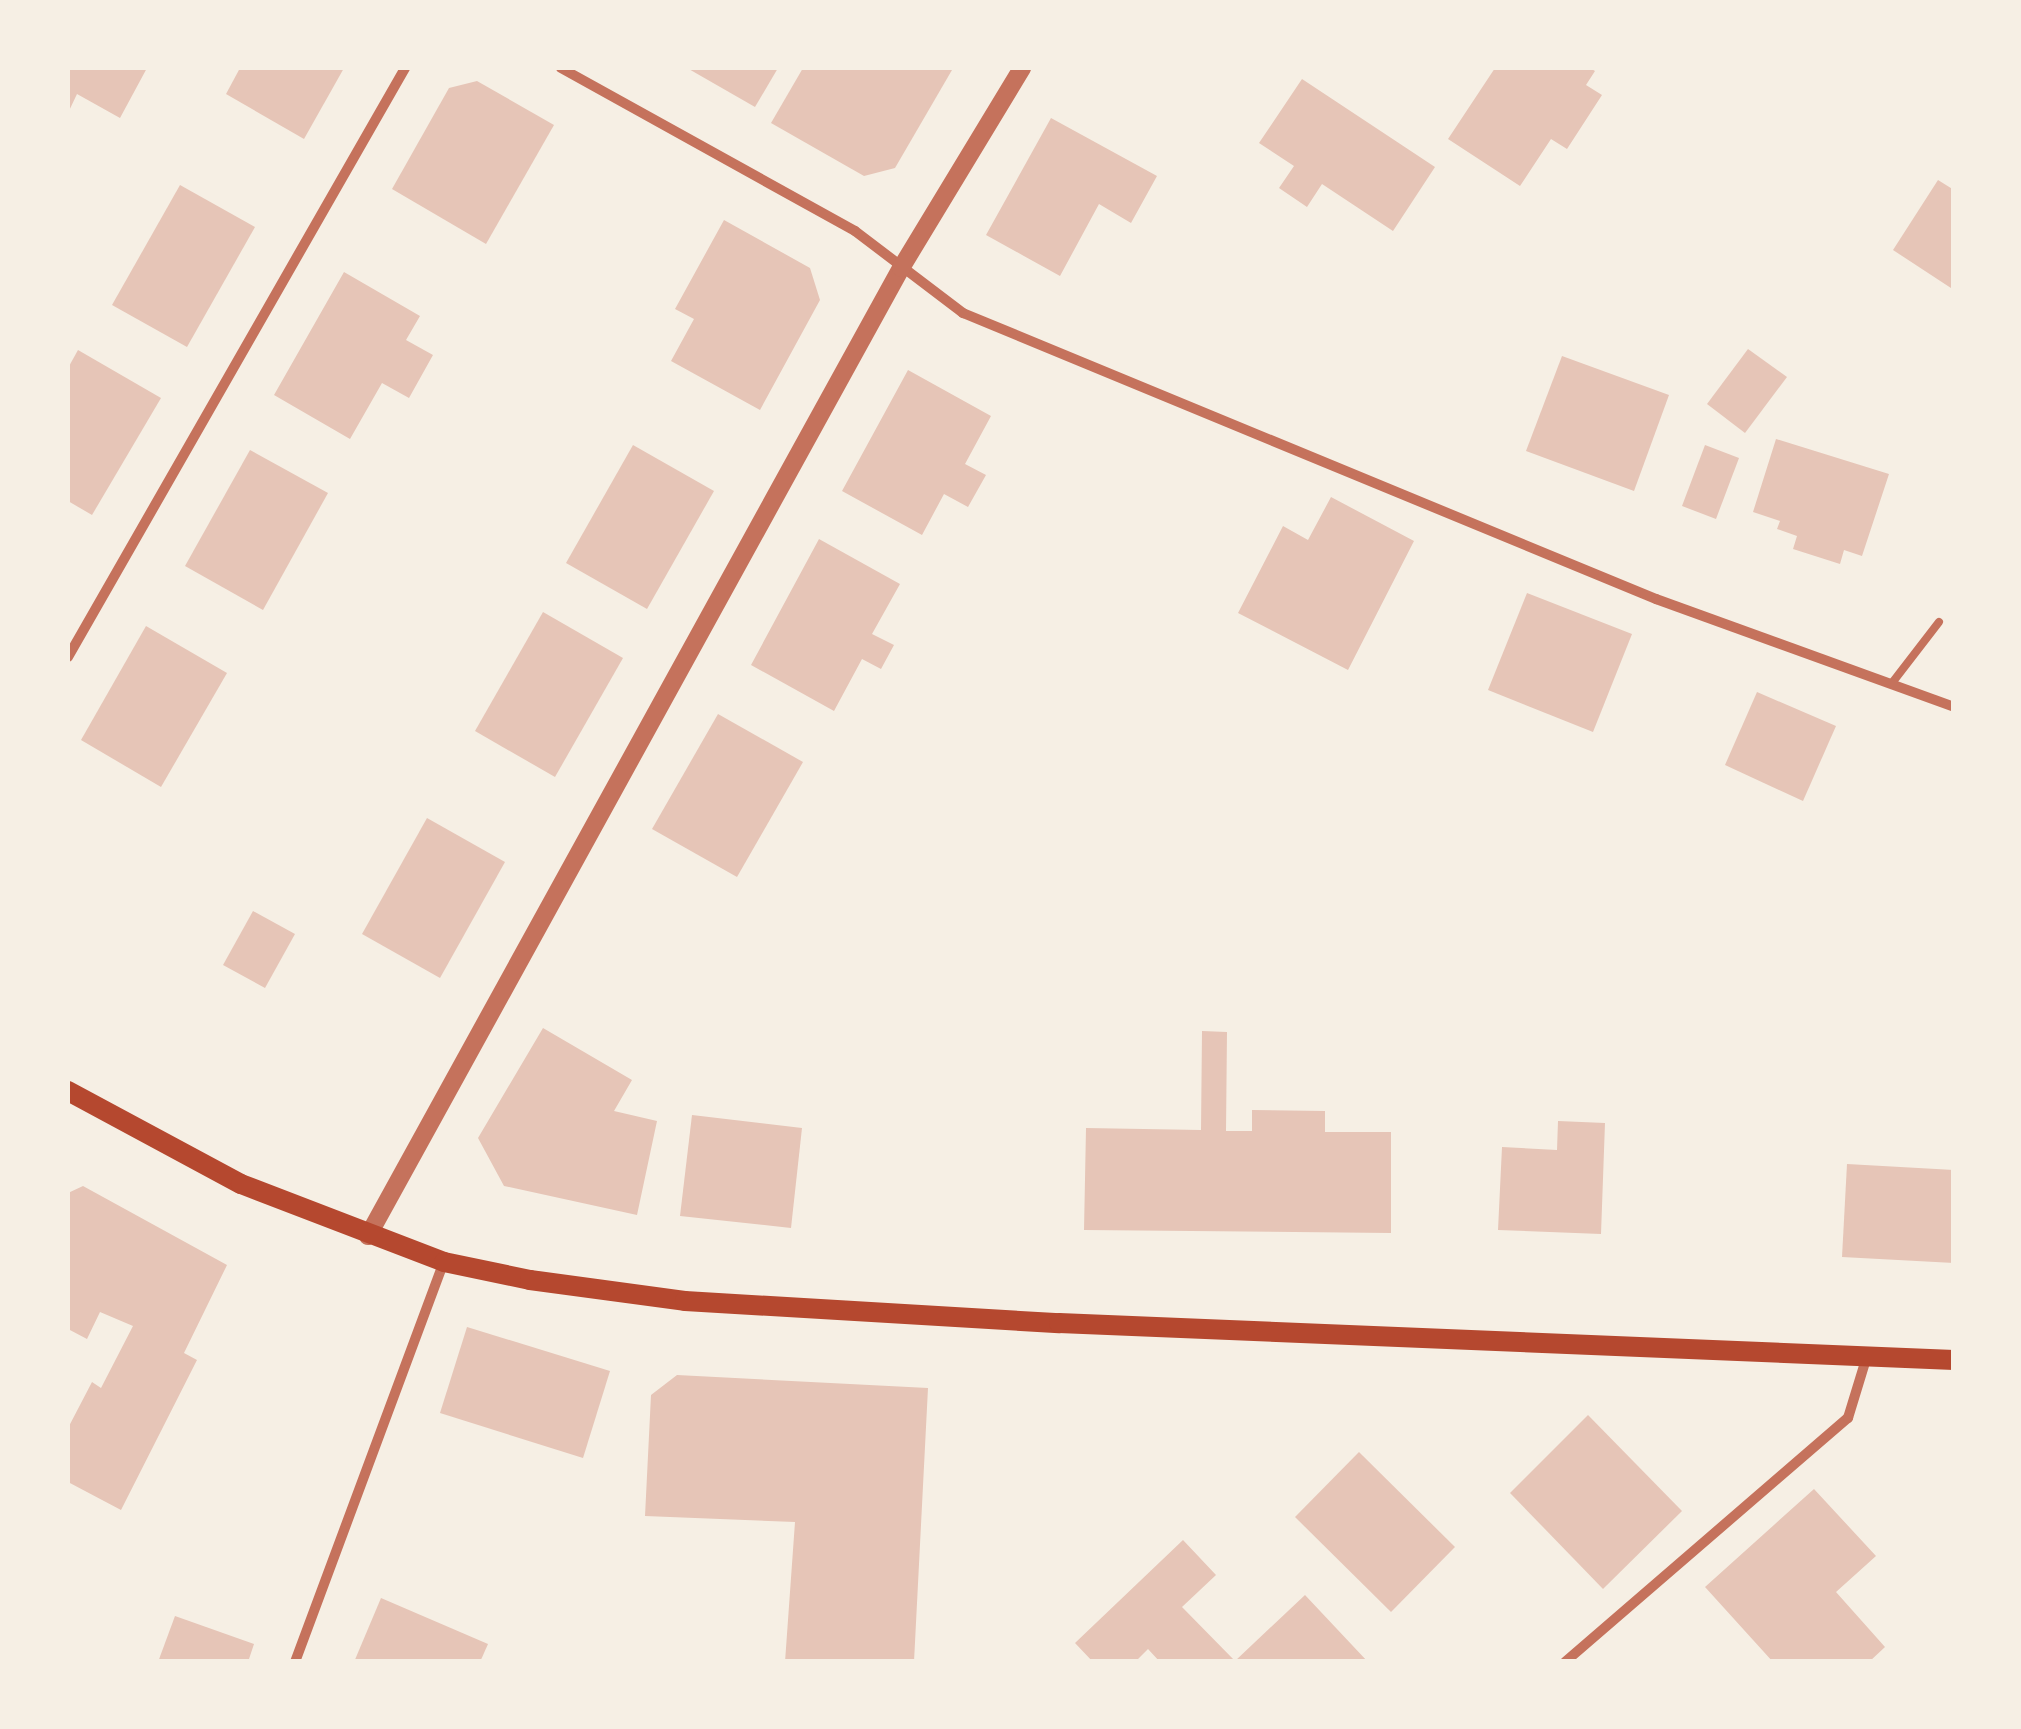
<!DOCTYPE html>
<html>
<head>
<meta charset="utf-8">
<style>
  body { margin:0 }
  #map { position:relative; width:2021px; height:1729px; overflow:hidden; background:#f6efe4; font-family:Mulish,sans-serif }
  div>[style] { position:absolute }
  .building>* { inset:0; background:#e6c5b7 }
  .service>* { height:8px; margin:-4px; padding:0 4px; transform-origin:4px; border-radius:4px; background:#c5725c }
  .minor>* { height:10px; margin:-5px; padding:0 5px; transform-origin:5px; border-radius:5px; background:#c5725c }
  .tertiary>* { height:18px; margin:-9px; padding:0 9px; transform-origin:9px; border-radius:9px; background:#c5725c }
  .secondary>* { height:20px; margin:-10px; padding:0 10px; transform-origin:10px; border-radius:10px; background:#b5482f }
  span { translate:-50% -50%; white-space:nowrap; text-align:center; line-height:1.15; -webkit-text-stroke:10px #f6efe4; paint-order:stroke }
  .frame { position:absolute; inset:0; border:70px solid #f6efe4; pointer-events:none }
</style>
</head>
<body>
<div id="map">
  <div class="building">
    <div style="clip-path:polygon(68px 68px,147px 68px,120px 118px,77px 94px,68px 113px)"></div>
    <div style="clip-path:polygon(240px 68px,344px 68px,304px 139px,226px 94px)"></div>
    <div style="clip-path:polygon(687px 68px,778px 68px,755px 107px)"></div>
    <div style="clip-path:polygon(803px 68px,947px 68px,952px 70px,895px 168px,864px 176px,771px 123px)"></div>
    <div style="clip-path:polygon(1495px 68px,1590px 68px,1595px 71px,1586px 85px,1602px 95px,1567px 149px,1551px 139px,1520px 186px,1448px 139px)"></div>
    <div style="clip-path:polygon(1302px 79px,1435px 167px,1393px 231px,1322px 184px,1307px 207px,1279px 188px,1294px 166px,1259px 143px)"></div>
    <div style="clip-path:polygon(477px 81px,554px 125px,486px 244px,392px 189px,449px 88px)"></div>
    <div style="clip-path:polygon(1051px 118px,1157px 176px,1131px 223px,1099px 204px,1060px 276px,986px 235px)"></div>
    <div style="clip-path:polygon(1938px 180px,1954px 190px,1954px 290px,1893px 250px)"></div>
    <div style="clip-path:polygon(180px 185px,255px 227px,187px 347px,112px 305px)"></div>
    <div style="clip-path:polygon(724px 220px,810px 268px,820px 300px,760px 410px,671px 361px,694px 319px,675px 309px)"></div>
    <div style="clip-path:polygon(344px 272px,420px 316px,406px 340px,433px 355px,409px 398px,382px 383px,350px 439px,274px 395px)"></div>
    <div style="clip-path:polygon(1748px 349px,1787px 377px,1745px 433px,1707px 404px)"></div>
    <div style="clip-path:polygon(78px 350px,161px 398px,92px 515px,68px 501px,68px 368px)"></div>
    <div style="clip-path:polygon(1562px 356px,1669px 395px,1634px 491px,1526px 451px)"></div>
    <div style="clip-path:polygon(908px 370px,991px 416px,965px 464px,986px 475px,968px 507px,944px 494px,922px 535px,842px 491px)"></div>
    <div style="clip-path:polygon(1776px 439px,1889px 474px,1862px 556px,1844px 550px,1840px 564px,1793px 549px,1797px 536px,1777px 529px,1780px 521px,1753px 512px)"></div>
    <div style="clip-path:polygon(633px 445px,714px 491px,647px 609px,566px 563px)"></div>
    <div style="clip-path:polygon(1705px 445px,1739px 458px,1716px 519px,1682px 506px)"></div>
    <div style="clip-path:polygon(250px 450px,328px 493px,263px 610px,185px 566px)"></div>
    <div style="clip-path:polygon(1331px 497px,1414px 541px,1348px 670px,1238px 613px,1283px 526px,1308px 540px)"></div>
    <div style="clip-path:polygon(819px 539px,900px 584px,872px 634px,894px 645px,881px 669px,862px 659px,834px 711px,751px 665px)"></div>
    <div style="clip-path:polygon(1527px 593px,1632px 634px,1593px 732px,1488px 690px)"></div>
    <div style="clip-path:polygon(543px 612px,623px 658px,555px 777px,475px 731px)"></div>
    <div style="clip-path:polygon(146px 626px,227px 673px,161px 787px,81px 740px)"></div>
    <div style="clip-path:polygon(1757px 692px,1836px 726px,1803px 801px,1725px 765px)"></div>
    <div style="clip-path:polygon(718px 714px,803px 762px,737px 877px,652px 829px)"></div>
    <div style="clip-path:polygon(427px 818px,505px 862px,440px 978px,362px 934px)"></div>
    <div style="clip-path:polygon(253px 911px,295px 934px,265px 988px,223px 965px)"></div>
    <div style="clip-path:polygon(543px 1028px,632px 1080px,614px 1111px,657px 1121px,637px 1215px,504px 1186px,478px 1138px)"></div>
    <div style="clip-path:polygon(1202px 1031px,1227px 1032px,1226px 1131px,1252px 1131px,1252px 1110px,1325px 1111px,1325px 1132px,1391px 1132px,1391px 1233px,1084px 1230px,1086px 1128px,1201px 1130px)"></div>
    <div style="clip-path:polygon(692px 1115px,802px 1128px,791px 1228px,680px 1216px)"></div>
    <div style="clip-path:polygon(1558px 1121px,1605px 1123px,1601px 1234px,1498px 1230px,1502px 1147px,1557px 1150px)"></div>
    <div style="clip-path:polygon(1847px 1164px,1954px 1170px,1954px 1263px,1842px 1257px)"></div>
    <div style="clip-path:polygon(83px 1186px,227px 1265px,184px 1353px,197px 1360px,121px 1510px,68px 1482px,68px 1428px,92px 1382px,101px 1388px,133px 1326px,100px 1312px,87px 1339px,68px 1329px,68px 1193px)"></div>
    <div style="clip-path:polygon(467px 1327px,610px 1371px,583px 1458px,440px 1413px)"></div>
    <div style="clip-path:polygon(677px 1375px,928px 1388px,914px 1662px,785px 1662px,795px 1522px,645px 1516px,651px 1395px)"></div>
    <div style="clip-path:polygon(1588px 1415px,1682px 1511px,1603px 1589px,1510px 1493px)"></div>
    <div style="clip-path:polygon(1359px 1452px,1455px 1547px,1391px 1612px,1295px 1517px)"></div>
    <div style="clip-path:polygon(1814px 1489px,1876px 1556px,1836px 1592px,1885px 1647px,1869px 1662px,1773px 1662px,1705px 1587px)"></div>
    <div style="clip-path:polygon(1183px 1540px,1216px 1575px,1182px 1607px,1235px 1661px,1305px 1595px,1368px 1662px,1160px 1662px,1148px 1649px,1135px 1662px,1093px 1662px,1075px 1643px)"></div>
    <div style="clip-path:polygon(381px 1598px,488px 1644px,480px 1662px,354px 1662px)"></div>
    <div style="clip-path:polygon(175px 1616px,254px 1644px,248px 1662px,158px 1662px)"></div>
  </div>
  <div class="service">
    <div style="left:1892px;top:683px;width:77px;rotate:-52.4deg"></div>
  </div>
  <div class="minor">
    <div style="left:561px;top:68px;width:336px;rotate:29deg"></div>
    <div style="left:855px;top:231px;width:136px;rotate:37.2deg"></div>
    <div style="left:963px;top:313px;width:750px;rotate:22.43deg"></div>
    <div style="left:1656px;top:599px;width:317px;rotate:19.9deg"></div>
    <div style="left:68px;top:657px;width:679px;rotate:-60.22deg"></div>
    <div style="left:295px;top:1662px;width:427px;rotate:-69.6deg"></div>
    <div style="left:1565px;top:1662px;width:374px;rotate:-40.8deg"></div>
    <div style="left:1848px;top:1418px;width:65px;rotate:-73deg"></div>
  </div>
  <div class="tertiary">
    <div style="left:368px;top:1236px;width:1105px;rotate:-61.16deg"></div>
    <div style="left:901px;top:268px;width:234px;rotate:-58.8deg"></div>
  </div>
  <div class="secondary">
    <div style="left:68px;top:1091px;width:196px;rotate:28.3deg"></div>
    <div style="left:241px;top:1184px;width:217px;rotate:21deg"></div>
    <div style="left:444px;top:1262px;width:88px;rotate:11.8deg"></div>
    <div style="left:530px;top:1280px;width:156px;rotate:7.7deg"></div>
    <div style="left:685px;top:1301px;width:375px;rotate:3.4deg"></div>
    <div style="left:1059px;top:1323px;width:896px;rotate:2.37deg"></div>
  </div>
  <div class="frame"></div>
</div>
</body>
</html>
